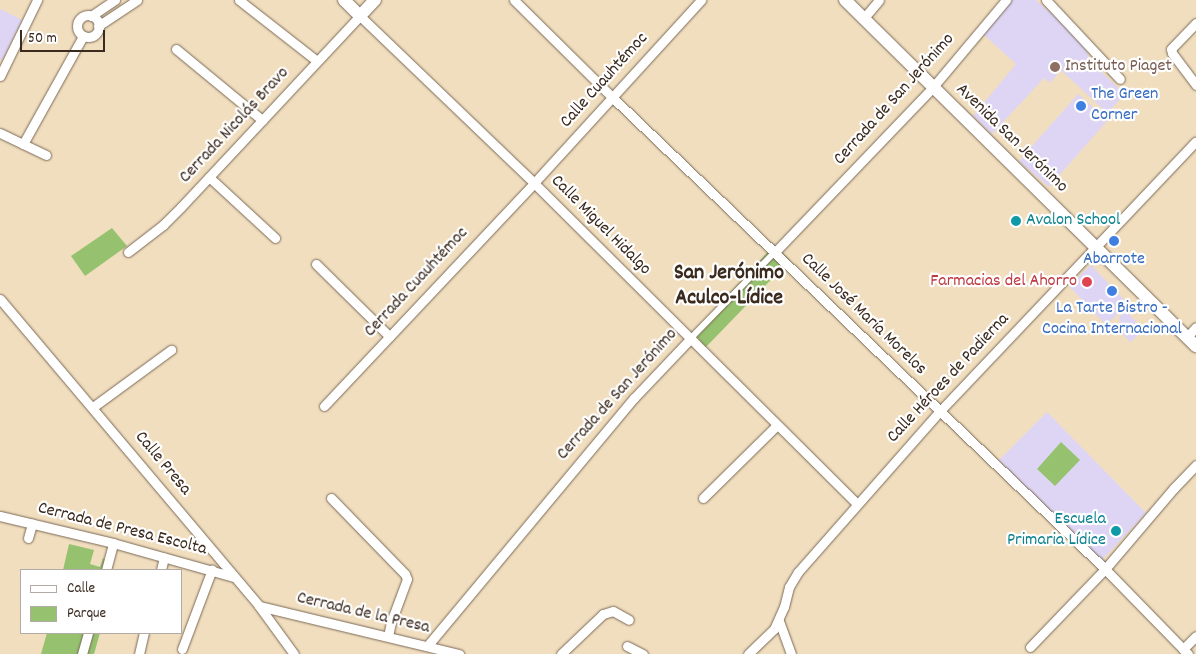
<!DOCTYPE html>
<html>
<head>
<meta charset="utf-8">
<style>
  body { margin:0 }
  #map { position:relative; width:1196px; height:654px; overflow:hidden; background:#f1debf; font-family:Dekko,sans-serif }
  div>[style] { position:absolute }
  .built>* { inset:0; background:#ded5f5 }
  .green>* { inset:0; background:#96c26f }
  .roads { filter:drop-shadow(0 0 1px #7b6956) drop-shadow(0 0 1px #7b6956) }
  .pedestrian>* { height:6px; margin:-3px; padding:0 3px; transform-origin:3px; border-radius:3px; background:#fff }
  .minor>* { height:9px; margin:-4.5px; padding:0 4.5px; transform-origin:4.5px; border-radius:4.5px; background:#fff }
  .minor>.ring { margin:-4.5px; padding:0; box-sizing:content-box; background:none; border:9px solid #fff; border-radius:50% }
  .secondary>* { height:12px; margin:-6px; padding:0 6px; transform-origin:6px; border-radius:6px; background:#fff }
  .dots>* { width:14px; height:14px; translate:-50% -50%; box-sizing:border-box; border:2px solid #fff; border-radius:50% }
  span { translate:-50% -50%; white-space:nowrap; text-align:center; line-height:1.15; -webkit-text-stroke:4.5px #fff; paint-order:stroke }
  .education-label { font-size:18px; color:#785e54 }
  .left { translate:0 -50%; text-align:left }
  .street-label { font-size:18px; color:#3b2a1e }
  .shop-label { font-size:18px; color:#366cbe }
  .culture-label { font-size:18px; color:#0d838f }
  .right { translate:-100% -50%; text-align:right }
  .health-label { font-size:18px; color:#be3a42 }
  .district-label { font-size:22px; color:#3b2a1e; font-weight:700 }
  .legend { position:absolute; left:20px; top:569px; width:162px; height:65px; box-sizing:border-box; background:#fff; border:1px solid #b1aaa5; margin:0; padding:6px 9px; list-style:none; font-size:15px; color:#3b2a1e }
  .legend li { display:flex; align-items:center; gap:10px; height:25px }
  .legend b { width:25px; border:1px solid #b1aaa5 }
  .scale { position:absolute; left:20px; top:30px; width:85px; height:22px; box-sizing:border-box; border:2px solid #3b2a1e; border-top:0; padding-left:6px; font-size:15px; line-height:18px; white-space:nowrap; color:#3b2a1e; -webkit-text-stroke:4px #fff; paint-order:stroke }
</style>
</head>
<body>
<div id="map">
  <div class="built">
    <div style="clip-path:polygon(1012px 0,1036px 0,1079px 38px,1094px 65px,1125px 94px,1107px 113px,1061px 70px,1050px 83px,1044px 78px,992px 134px,973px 116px,1016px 64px,983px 34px)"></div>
    <div style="clip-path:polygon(0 9px,22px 20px,2px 60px,0 59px)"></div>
    <div style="clip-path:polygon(1078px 94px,1108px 120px,1049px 187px,1019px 161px)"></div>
    <div style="clip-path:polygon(1091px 265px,1128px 304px,1106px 325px,1069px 286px)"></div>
    <div style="clip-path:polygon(1126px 311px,1144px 330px,1130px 342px,1115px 326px,1121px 321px,1118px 318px)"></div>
    <div style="clip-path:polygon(1047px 412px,1146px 513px,1101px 561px,999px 460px)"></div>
  </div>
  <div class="green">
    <div style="clip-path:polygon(112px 228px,127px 246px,85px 276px,71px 256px)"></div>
    <div style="clip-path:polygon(774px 245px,790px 260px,705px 348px,694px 332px)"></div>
    <div style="clip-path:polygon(1061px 442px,1080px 460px,1055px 486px,1037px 469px)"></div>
    <div style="clip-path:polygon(69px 544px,94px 550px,90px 564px,100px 567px,103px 558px,113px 561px,111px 570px,63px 570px)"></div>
    <div style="clip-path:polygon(47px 633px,100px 633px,94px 654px,41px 654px)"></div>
  </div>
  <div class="roads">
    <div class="pedestrian">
      <div style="left:691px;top:338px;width:120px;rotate:-45.7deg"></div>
    </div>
    <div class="minor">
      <div style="left:239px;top:0;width:99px;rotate:38deg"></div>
      <div style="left:514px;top:0;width:138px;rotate:44.7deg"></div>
      <div style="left:612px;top:97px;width:683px;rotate:43.75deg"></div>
      <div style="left:1105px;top:569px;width:119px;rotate:45.7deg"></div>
      <div style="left:1046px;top:0;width:108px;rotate:46.9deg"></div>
      <div class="ring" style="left:77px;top:15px;width:13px;height:13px"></div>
      <div style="left:91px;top:16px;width:29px;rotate:-34deg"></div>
      <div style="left:864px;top:18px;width:23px;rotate:-50deg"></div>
      <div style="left:1196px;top:23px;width:36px;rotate:134deg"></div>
      <div style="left:1171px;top:49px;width:4px;rotate:76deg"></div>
      <div style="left:1172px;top:53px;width:40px;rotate:53deg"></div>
      <div style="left:98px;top:26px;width:47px;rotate:-33.7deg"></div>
      <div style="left:176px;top:49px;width:112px;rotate:39.5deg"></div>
      <div style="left:0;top:76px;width:85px;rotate:-64deg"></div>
      <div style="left:0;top:133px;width:51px;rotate:25.6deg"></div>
      <div style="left:23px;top:144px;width:124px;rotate:-60.9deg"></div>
      <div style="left:209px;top:177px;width:90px;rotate:42.7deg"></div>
      <div style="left:128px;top:252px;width:44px;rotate:-37.6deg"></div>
      <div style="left:163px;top:225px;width:25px;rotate:-45deg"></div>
      <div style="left:181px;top:207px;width:262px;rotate:-46.9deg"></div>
      <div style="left:360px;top:16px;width:241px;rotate:43.8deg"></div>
      <div style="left:534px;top:183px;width:455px;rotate:44.8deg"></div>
      <div style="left:775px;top:252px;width:228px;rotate:-46.2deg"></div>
      <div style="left:933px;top:87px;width:114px;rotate:-50deg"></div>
      <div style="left:316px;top:264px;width:103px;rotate:44.6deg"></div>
      <div style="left:0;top:299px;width:402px;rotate:49.8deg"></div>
      <div style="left:259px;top:606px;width:59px;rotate:53.9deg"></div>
      <div style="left:1187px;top:337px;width:13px;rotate:-48deg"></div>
      <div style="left:324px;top:406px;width:306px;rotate:-46.7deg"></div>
      <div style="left:534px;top:183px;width:248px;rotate:-47.6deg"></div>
      <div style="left:93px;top:407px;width:97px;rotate:-36.2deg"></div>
      <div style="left:331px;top:498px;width:106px;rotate:45.8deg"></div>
      <div style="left:405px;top:574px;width:5px;rotate:68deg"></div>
      <div style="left:407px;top:579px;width:46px;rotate:110.4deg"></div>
      <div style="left:391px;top:622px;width:14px;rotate:102deg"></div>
      <div style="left:703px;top:498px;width:104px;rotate:-44.6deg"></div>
      <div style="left:0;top:516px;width:116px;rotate:13.4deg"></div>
      <div style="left:113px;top:543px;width:126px;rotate:15.7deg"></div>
      <div style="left:28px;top:538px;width:15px;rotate:-74deg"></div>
      <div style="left:106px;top:570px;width:28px;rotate:-75deg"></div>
      <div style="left:161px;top:570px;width:13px;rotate:-77deg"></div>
      <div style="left:259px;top:606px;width:206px;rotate:13.5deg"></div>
      <div style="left:779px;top:621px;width:35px;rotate:70deg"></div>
      <div style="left:428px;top:645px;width:322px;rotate:-50.2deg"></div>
      <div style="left:634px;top:398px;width:83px;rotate:-46.5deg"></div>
      <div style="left:627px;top:646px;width:18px;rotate:27deg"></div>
      <div style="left:1030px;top:647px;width:108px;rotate:-46.1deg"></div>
      <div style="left:1105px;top:569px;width:106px;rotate:-49.6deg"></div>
      <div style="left:1174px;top:488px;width:32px;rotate:-46deg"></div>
      <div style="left:182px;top:649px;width:85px;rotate:-69.4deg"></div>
      <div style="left:1183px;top:649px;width:18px;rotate:-45deg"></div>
      <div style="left:82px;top:654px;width:22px;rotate:-74deg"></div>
      <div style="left:139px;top:654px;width:22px;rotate:-77deg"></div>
      <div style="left:561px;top:654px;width:58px;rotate:-43.6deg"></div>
      <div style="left:603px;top:614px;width:10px;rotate:-17deg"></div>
      <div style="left:613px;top:611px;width:18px;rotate:29deg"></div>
      <div style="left:748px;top:654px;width:36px;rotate:-44deg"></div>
      <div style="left:774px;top:629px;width:24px;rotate:-66deg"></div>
      <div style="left:784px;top:607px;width:21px;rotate:-76deg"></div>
      <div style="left:789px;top:587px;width:17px;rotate:-59deg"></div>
      <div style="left:798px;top:572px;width:213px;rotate:-48.6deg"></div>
      <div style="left:939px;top:412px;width:373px;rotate:-46.5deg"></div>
    </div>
    <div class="secondary">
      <div style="left:344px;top:0;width:23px;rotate:45deg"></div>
      <div style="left:360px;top:16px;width:22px;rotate:-47deg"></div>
      <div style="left:845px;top:0;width:493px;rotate:44.6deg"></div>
    </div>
  </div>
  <div class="dots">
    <div style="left:1055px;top:67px;background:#8d6e63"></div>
    <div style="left:1081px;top:106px;background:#3f7fe0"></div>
    <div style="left:1016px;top:221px;background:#0f9aa8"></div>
    <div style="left:1114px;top:241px;background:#3f7fe0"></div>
    <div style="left:1087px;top:282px;background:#e0444e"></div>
    <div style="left:1112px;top:291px;background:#3f7fe0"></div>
    <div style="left:1116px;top:531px;background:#0f9aa8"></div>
  </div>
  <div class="education-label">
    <span class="left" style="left:1065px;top:67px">Instituto Piaget</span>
  </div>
  <div class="street-label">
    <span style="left:605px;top:81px;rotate:-48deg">Calle Cuauhtémoc</span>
    <span style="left:895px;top:100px;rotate:-48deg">Cerrada de San Jerónimo</span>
    <span style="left:235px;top:126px;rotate:-47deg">Cerrada Nicolás Bravo</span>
    <span style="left:1011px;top:139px;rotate:44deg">Avenida San Jerónimo</span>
    <span style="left:600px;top:226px;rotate:45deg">Calle Miguel Hidalgo</span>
    <span style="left:417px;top:283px;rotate:-47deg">Cerrada Cuauhtémoc</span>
    <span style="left:863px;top:315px;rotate:44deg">Calle José María Morelos</span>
    <span style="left:949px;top:379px;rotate:-47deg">Calle Héroes de Padierna</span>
    <span style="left:618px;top:395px;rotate:-48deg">Cerrada de San Jerónimo</span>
    <span style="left:162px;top:464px;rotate:50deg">Calle Presa</span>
    <span style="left:122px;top:530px;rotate:14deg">Cerrada de Presa Escolta</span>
    <span style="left:363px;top:614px;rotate:13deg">Cerrada de la Presa</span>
  </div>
  <div class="shop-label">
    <span class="left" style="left:1091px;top:106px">The Green<br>Corner</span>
    <span style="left:1114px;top:260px">Abarrote</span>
    <span style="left:1112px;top:320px">La Tarte Bistro -<br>Cocina Internacional</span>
  </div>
  <div class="culture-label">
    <span class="left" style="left:1026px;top:221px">Avalon School</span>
    <span class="right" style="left:1106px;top:531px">Escuela<br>Primaria Lídice</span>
  </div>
  <div class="health-label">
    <span class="right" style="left:1077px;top:282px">Farmacias del Ahorro</span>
  </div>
  <div class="district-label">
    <span style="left:729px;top:286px">San Jerónimo<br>Aculco-Lídice</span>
  </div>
  <ul class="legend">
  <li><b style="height:6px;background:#fff"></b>Calle</li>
  <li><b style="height:14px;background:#96c26f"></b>Parque</li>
  </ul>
  <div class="scale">50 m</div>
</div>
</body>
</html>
